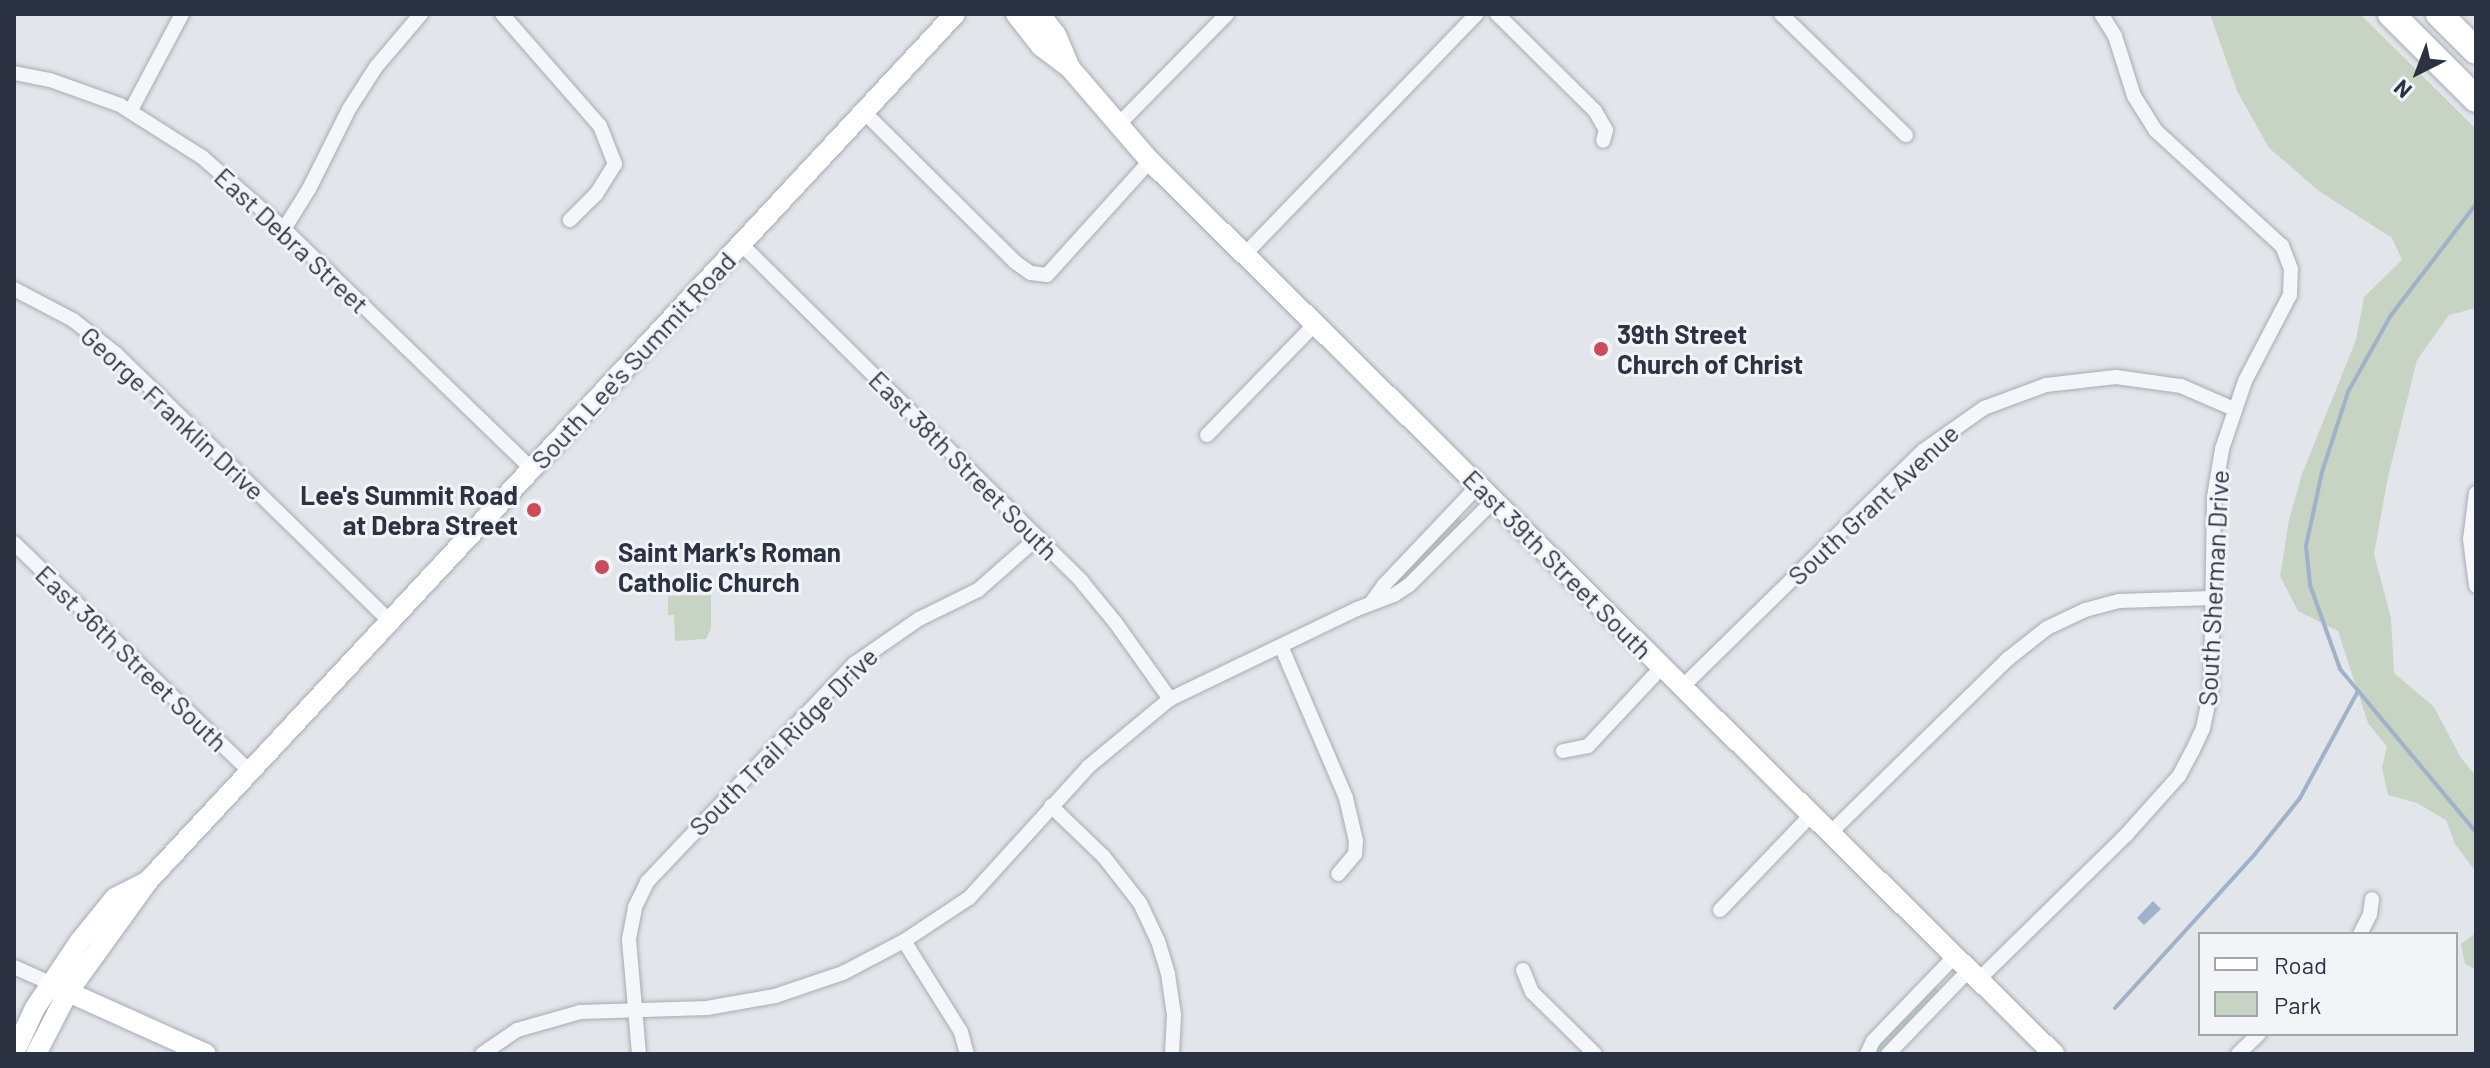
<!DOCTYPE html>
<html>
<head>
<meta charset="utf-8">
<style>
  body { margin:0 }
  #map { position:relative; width:2490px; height:1068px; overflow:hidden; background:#e2e5ea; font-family:Barlow,sans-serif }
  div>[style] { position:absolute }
  .green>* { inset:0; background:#c7d4c4 }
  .water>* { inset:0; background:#9eb2c9 }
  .stream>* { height:4px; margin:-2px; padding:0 2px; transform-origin:2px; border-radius:2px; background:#9eb2c9 }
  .roads { filter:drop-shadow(0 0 2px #a7acb4) drop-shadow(0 0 2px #a7acb4) }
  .minor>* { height:14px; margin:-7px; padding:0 7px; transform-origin:7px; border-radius:7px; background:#f5f6f9 }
  .secondary>* { height:20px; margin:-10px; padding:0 10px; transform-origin:10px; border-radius:10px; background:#fff }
  .motorway>* { height:26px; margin:-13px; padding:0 13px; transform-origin:13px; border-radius:13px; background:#fff }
  .dots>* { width:22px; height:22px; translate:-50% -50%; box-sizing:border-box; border:4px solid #f2f4f8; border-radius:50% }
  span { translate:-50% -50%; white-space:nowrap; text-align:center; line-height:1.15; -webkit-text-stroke:6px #f2f4f8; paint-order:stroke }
  .street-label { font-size:26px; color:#2b3242 }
  .poi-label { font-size:26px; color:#2b3242; font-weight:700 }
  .left { translate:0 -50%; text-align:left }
  .right { translate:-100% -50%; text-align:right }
  .frame { position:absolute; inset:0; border:16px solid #2b3242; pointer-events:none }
  .legend { position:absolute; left:2198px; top:932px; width:260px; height:104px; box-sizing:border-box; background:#f2f4f8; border:2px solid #a2a6af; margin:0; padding:10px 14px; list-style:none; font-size:24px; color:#2b3242 }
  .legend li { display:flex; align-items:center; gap:16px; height:40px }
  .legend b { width:40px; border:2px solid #a2a6af }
  .north { position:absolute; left:2378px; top:32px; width:80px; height:80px; -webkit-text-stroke:6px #f2f4f8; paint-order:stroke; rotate:222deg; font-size:22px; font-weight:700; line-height:32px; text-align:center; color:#2b3242 }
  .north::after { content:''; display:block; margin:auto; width:28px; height:36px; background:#2b3242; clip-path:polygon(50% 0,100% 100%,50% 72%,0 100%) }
</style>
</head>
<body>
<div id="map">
  <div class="green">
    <div style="clip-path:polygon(2210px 14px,2360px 14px,2476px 129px,2476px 308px,2449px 315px,2417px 360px,2388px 477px,2374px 554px,2391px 618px,2394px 673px,2434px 707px,2461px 758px,2476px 776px,2476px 872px,2455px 844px,2446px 820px,2417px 803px,2388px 795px,2382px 767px,2387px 747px,2368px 723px,2338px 631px,2298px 611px,2280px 576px,2289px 520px,2302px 474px,2356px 340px,2364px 297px,2402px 260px,2392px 238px,2319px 191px,2269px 148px,2237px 91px)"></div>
    <div style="clip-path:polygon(1456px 517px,1463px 521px,1400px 587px,1394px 588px,1392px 584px)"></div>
    <div style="clip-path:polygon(711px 595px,711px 628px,706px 639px,675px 641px,674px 615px,668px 615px,668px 596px)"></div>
    <div style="clip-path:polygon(2476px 933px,2476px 970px,2465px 964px,2461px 944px)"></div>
    <div style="clip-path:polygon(1936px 987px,1940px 993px,1882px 1054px,1878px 1053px,1876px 1048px)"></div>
  </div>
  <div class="water">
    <div style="clip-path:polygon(2153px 901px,2161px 909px,2144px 925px,2137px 918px)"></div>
  </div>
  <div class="stream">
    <div style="left:2476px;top:204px;width:140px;rotate:127.4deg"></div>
    <div style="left:2391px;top:315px;width:88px;rotate:119.2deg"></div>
    <div style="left:2348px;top:392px;width:84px;rotate:108deg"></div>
    <div style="left:2322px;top:472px;width:76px;rotate:102.2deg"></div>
    <div style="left:2306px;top:546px;width:39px;rotate:84deg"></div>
    <div style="left:2310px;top:585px;width:89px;rotate:70.3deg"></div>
    <div style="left:2340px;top:669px;width:212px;rotate:50.2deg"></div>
    <div style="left:2115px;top:1008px;width:208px;rotate:-47.7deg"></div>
    <div style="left:2255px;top:854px;width:72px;rotate:-51.2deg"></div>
    <div style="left:2300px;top:798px;width:122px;rotate:-61.5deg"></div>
  </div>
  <div class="roads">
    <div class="minor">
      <div style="left:502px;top:14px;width:149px;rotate:48.8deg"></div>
      <div style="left:600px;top:126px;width:41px;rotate:68.5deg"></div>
      <div style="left:615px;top:164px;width:36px;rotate:122deg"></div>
      <div style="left:596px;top:194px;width:37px;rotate:135deg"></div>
      <div style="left:1497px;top:14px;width:138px;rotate:44.7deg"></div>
      <div style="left:1595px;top:111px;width:22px;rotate:60deg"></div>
      <div style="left:1606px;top:130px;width:11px;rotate:105deg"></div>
      <div style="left:1781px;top:14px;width:174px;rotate:44.1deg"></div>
      <div style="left:14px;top:73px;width:37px;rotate:11deg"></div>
      <div style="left:50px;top:80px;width:74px;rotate:19.7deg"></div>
      <div style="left:120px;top:105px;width:97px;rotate:32.4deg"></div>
      <div style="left:202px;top:157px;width:109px;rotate:41.3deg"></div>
      <div style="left:284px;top:229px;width:345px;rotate:44.1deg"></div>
      <div style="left:131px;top:110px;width:109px;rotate:-62deg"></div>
      <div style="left:864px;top:112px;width:213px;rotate:44.8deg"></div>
      <div style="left:1015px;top:262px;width:19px;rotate:35deg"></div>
      <div style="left:1031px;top:273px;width:16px;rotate:7deg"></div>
      <div style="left:1047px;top:275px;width:154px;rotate:-47.9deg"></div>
      <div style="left:1118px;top:125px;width:156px;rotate:-45.5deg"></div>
      <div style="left:284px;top:229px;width:47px;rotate:-58deg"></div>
      <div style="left:309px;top:189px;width:89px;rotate:-63.4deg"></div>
      <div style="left:349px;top:109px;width:50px;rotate:-57.3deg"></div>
      <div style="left:376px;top:67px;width:70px;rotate:-49.7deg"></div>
      <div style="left:741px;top:244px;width:480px;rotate:44.7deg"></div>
      <div style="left:1082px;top:582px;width:52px;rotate:50.5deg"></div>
      <div style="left:1115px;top:622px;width:95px;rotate:54.5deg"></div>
      <div style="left:1244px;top:255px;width:335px;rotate:-46deg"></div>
      <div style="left:14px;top:289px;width:67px;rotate:27.7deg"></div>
      <div style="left:73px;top:320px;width:55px;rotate:38.3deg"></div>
      <div style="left:116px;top:354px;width:383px;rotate:44.3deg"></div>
      <div style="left:1207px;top:435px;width:153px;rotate:-45.8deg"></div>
      <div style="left:2476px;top:493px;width:46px;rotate:97.4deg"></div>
      <div style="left:2470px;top:539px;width:47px;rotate:82.7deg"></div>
      <div style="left:14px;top:543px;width:329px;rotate:44.1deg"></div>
      <div style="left:1371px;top:603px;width:22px;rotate:-54deg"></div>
      <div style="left:1384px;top:585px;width:138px;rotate:-46.5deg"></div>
      <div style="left:1281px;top:646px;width:165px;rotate:66.8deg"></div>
      <div style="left:1346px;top:798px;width:44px;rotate:76.9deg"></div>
      <div style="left:1356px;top:841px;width:13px;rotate:94deg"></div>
      <div style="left:1355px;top:854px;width:26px;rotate:130deg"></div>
      <div style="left:1682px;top:687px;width:337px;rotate:-44.4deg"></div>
      <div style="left:1923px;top:451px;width:75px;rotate:-35.2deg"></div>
      <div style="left:1984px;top:408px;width:66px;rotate:-20.4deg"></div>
      <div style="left:2046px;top:385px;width:70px;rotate:-6.5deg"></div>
      <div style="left:2116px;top:377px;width:66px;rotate:7.9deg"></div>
      <div style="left:2181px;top:386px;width:58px;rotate:23.5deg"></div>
      <div style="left:1563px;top:751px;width:25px;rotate:-11deg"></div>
      <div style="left:1588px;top:746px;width:108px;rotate:-46.9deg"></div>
      <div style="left:1051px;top:806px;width:74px;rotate:43.9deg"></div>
      <div style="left:1104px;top:857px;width:58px;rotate:52deg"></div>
      <div style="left:1140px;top:903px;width:42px;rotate:64.7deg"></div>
      <div style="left:1158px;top:941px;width:34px;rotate:73deg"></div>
      <div style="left:1168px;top:974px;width:41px;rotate:81.7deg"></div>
      <div style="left:1174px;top:1015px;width:39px;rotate:93deg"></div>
      <div style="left:1830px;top:833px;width:250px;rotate:-44.4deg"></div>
      <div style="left:2009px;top:658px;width:48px;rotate:-38.3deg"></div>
      <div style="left:2047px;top:628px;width:42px;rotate:-25.3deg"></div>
      <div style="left:2085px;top:610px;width:35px;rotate:-15deg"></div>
      <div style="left:2119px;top:601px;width:93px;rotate:-1.8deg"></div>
      <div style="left:1720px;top:910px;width:132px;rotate:-46.2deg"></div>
      <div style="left:2360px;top:934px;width:22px;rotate:-63deg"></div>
      <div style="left:2370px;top:914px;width:15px;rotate:-82deg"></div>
      <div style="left:904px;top:941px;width:107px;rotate:57.9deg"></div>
      <div style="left:961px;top:1032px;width:23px;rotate:75deg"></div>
      <div style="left:14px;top:967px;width:39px;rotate:24deg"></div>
      <div style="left:1523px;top:970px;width:24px;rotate:68deg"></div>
      <div style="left:1532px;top:992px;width:88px;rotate:44.5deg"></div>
      <div style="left:1979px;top:979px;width:206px;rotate:-44.4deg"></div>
      <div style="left:2126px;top:835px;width:79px;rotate:-48.1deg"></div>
      <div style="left:2179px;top:776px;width:27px;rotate:-62deg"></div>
      <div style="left:2192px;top:752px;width:26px;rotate:-65deg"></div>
      <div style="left:2203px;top:728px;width:38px;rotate:-78deg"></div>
      <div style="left:2211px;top:691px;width:194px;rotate:-89.1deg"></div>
      <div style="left:2214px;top:497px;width:49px;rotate:-80.5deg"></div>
      <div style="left:2222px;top:449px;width:72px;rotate:-71.3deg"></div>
      <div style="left:2245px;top:381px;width:97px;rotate:-62.4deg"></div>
      <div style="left:2290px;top:295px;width:26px;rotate:-88deg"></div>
      <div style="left:2291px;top:269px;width:25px;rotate:-111deg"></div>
      <div style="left:2282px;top:246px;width:171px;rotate:-137.6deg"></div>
      <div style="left:2156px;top:131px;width:41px;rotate:-122.2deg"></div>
      <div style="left:2134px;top:96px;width:63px;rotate:-107.6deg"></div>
      <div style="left:2115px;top:36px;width:26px;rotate:-122deg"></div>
      <div style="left:482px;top:1054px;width:42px;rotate:-34.4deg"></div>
      <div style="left:517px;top:1030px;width:66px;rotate:-15.9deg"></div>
      <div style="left:580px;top:1012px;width:127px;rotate:-1.8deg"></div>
      <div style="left:707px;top:1008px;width:69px;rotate:-10deg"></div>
      <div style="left:775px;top:996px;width:72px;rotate:-18.7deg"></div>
      <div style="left:843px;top:973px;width:69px;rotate:-27.7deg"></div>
      <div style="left:904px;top:941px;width:78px;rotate:-33.5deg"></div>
      <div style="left:969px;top:898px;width:177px;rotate:-47.7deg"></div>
      <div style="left:1088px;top:767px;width:107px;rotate:-39.7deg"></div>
      <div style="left:1170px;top:699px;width:208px;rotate:-25.7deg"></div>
      <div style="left:1357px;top:609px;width:40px;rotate:-21deg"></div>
      <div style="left:1394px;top:595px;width:18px;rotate:-34deg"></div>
      <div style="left:1409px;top:585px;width:120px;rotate:-45deg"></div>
      <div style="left:639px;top:1054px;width:115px;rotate:-95deg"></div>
      <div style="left:629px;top:939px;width:33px;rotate:-79deg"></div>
      <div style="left:635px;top:907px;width:28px;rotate:-64deg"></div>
      <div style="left:647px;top:882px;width:301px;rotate:-46.5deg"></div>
      <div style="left:854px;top:664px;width:79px;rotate:-34.7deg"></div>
      <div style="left:919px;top:619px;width:66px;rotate:-26.2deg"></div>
      <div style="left:978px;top:590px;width:79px;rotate:-41.4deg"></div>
      <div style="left:1867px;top:1054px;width:14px;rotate:-65deg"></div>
      <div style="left:1873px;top:1041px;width:120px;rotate:-46deg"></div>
      <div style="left:1888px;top:1054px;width:118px;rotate:-46deg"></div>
      <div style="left:2238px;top:1054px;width:29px;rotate:-44deg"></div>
    </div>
    <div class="secondary">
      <div style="left:1016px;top:14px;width:41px;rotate:52deg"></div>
      <div style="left:1041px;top:46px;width:36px;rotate:37deg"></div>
      <div style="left:1070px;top:68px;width:123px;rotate:49.3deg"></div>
      <div style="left:1150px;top:161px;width:1271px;rotate:44.65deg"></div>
      <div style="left:1040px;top:14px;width:26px;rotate:53deg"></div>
      <div style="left:1056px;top:35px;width:36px;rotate:67deg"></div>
      <div style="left:57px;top:987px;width:163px;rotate:24.2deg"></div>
      <div style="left:14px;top:1053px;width:50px;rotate:-65deg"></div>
      <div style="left:35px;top:1008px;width:81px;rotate:-56.1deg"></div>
      <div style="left:80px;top:941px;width:55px;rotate:-50.9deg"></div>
      <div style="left:115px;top:898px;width:37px;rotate:-27deg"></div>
      <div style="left:36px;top:1054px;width:70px;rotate:-62.7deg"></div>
      <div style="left:68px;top:992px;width:137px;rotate:-54.2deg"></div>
      <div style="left:148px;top:881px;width:1184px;rotate:-47.05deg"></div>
    </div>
    <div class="motorway">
      <div style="left:2391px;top:14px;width:120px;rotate:45deg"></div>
      <div style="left:2439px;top:14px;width:52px;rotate:45deg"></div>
    </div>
  </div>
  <div class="dots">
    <div style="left:1601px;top:349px;background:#cc4b59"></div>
    <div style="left:534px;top:510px;background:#cc4b59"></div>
    <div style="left:602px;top:567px;background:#cc4b59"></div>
  </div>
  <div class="street-label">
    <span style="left:292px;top:240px;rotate:43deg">East Debra Street</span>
    <span style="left:633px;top:360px;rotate:-47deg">South Lee's Summit Road</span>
    <span style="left:173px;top:413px;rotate:43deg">George Franklin Drive</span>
    <span style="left:964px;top:465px;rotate:45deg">East 38th Street South</span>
    <span style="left:1873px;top:504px;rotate:-43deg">South Grant Avenue</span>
    <span style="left:1558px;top:564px;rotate:45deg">East 39th Street South</span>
    <span style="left:2213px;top:588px;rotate:-87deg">South Sherman Drive</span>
    <span style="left:132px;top:658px;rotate:44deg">East 36th Street South</span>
    <span style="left:783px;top:741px;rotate:-45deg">South Trail Ridge Drive</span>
  </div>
  <div class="poi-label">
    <span class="left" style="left:1617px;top:349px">39th Street<br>Church of Christ</span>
    <span class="right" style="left:518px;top:510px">Lee's Summit Road<br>at Debra Street</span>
    <span class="left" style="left:618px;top:567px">Saint Mark's Roman<br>Catholic Church</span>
  </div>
  <div class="frame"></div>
  <ul class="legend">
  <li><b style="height:10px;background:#fff"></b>Road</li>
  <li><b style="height:22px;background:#c7d4c4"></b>Park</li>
  </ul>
  <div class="north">N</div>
</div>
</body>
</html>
